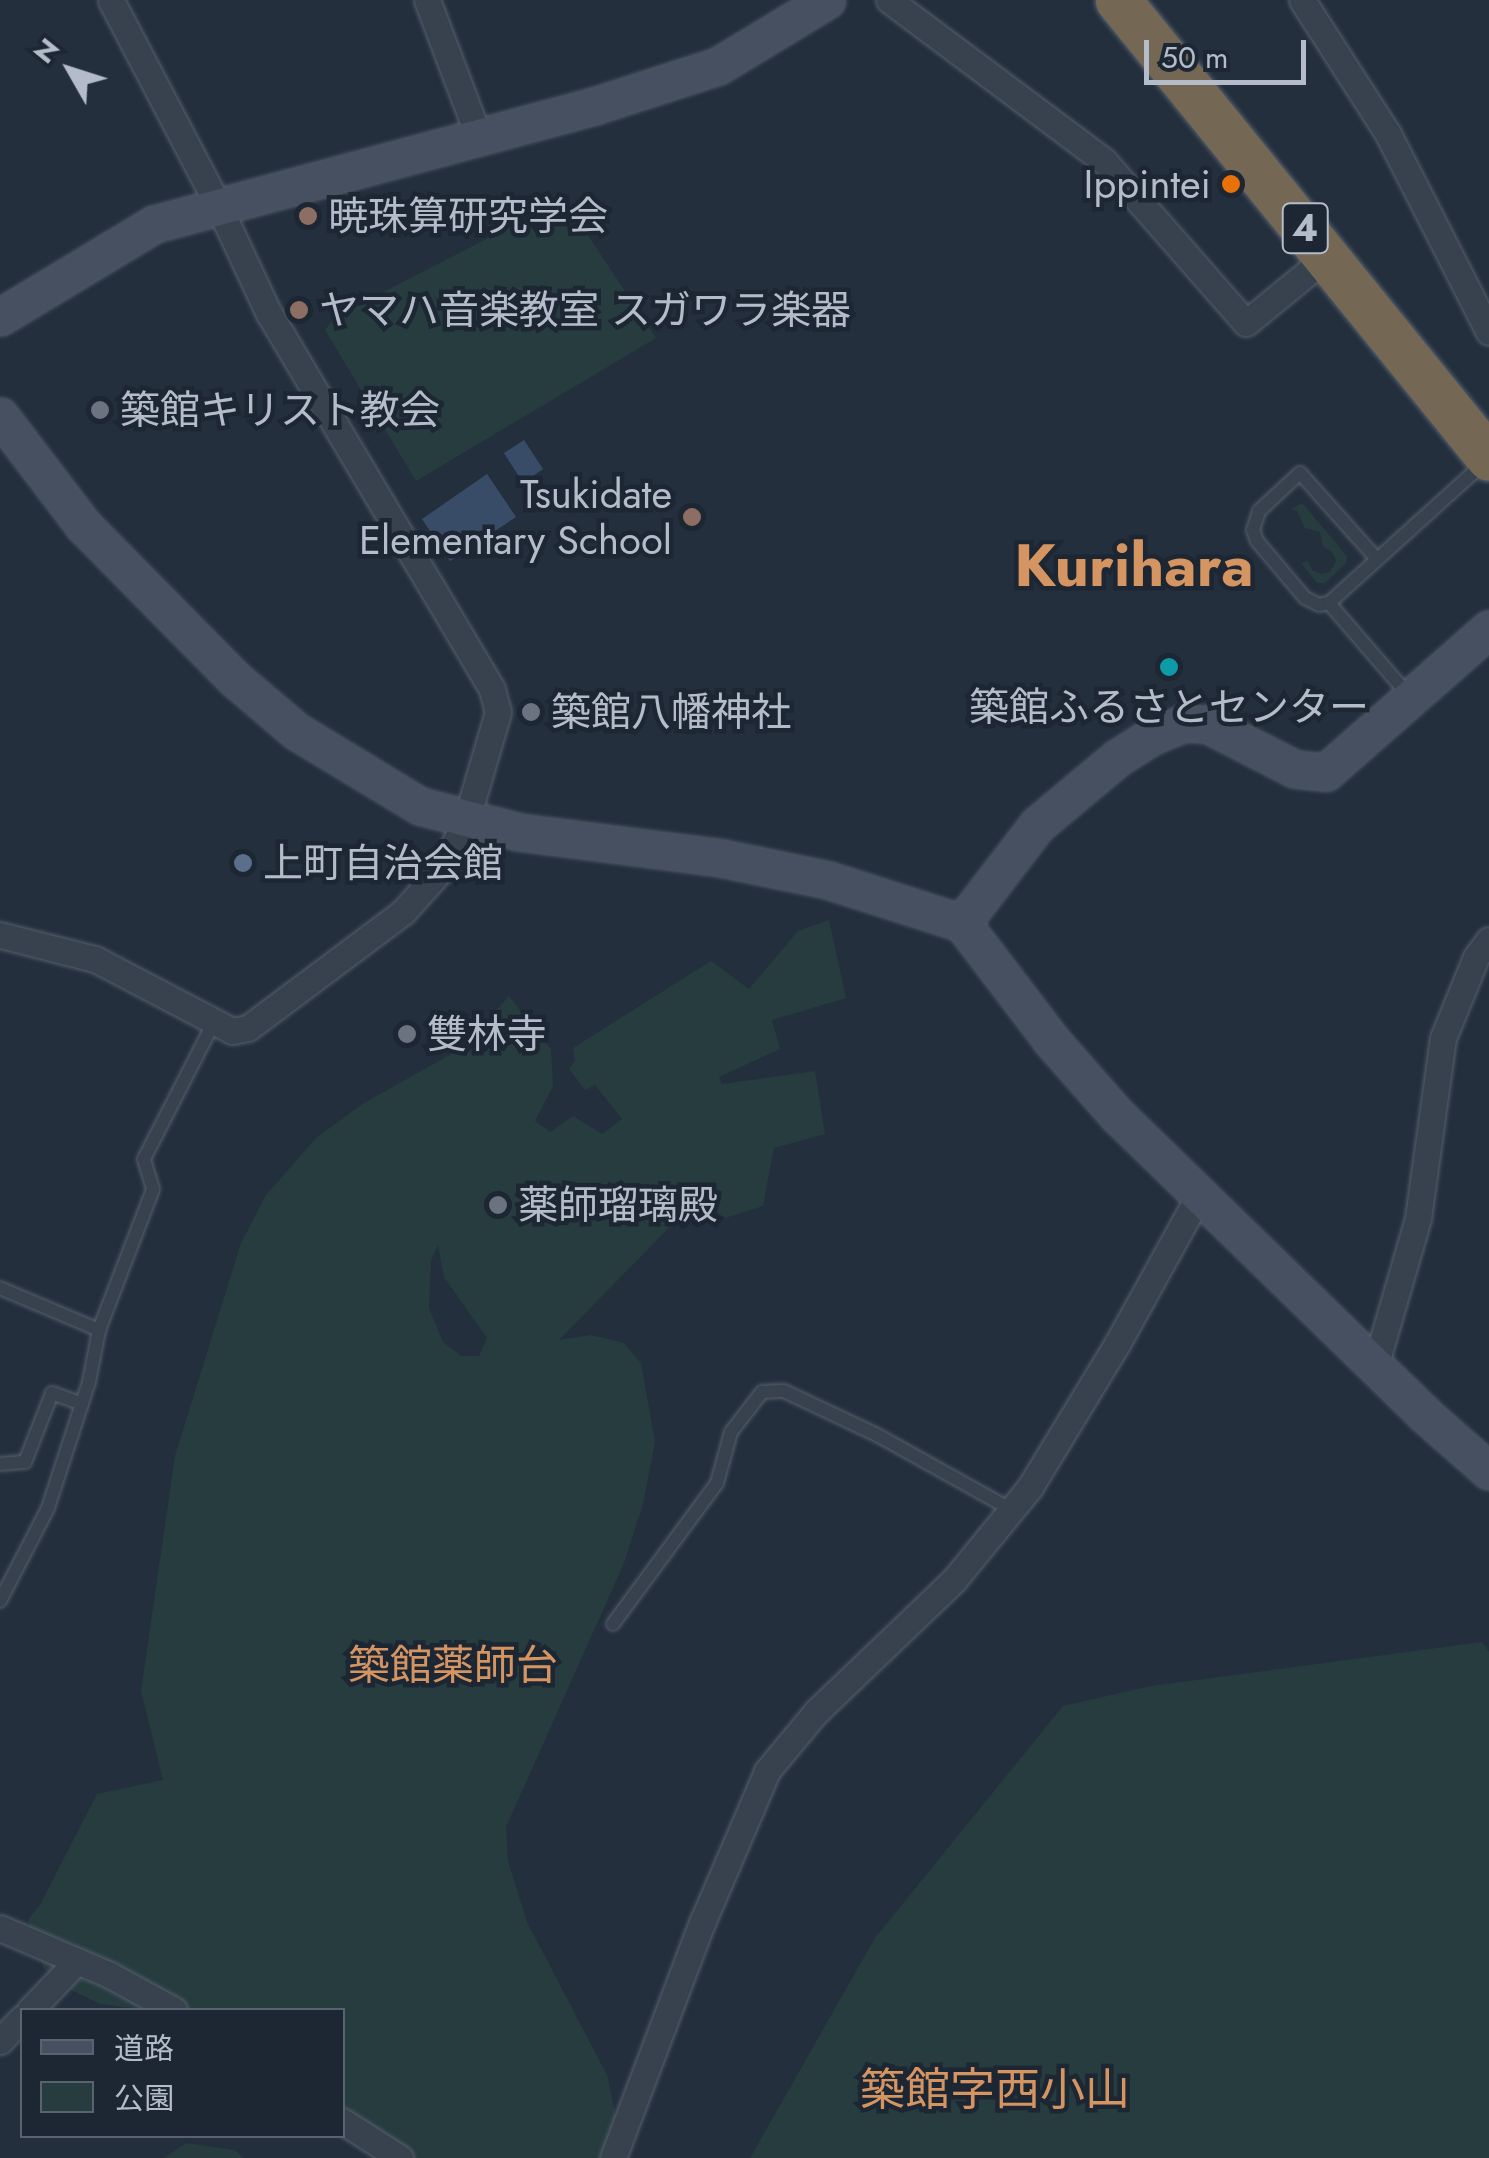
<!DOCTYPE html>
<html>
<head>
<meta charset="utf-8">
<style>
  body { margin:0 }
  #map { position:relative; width:1489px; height:2158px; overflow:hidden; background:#242f3e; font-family:Jost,"Noto Sans JP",sans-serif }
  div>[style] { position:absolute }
  .green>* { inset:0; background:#263c3f }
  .water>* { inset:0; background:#394c67 }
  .roads { filter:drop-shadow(0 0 2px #565f6c) drop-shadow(0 0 2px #565f6c) }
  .lane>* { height:12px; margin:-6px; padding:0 6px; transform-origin:6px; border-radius:6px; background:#38414e }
  .street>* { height:25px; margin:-12.5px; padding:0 12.5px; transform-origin:12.5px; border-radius:12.5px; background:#38414e }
  .secondary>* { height:35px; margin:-17.5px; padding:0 17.5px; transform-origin:17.5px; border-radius:17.5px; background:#465061 }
  .highway>* { height:45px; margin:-22.5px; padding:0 22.5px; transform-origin:22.5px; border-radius:22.5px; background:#746855 }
  .dots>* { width:28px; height:28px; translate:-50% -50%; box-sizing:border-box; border:5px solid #1d2633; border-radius:50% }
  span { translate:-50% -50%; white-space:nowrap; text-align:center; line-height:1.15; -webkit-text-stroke:9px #1d2633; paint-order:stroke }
  .shield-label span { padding:2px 8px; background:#1d2633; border:2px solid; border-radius:8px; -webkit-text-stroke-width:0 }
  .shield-label { font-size:38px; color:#b4bcc9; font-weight:700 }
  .poi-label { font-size:40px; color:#b4bcc9 }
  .right { translate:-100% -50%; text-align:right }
  .left { translate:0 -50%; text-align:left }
  .neighbourhood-label { font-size:42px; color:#d59563 }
  .quarter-label { font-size:45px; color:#d59563 }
  .town-label { font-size:60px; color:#d59563; font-weight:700 }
  .legend { position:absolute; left:20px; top:2008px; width:325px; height:130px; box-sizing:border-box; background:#1d2633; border:2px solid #59626f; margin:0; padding:12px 18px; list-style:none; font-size:30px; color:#b4bcc9 }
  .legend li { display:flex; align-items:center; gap:20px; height:50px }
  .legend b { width:50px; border:2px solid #59626f }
  .north { position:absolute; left:20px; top:20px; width:100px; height:100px; -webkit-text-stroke:8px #1d2633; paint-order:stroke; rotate:309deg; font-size:28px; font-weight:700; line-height:40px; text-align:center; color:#b4bcc9 }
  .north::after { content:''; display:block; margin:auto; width:35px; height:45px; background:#b4bcc9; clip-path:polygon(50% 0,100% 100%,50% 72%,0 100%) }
  .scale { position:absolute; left:1144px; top:40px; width:162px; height:45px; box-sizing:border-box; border:5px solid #b4bcc9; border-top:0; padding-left:12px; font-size:30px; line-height:35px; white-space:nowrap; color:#b4bcc9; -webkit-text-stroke:8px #1d2633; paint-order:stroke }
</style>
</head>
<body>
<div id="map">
  <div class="green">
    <div style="clip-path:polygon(564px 199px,656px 338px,416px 481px,325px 330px,335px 317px)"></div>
    <div style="clip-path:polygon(1302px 503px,1347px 556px,1346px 563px,1325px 583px,1317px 583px,1301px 563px,1308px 561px,1312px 570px,1322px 574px,1330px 572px,1336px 561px,1333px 553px,1323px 546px,1320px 532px,1305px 528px,1297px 511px,1291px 509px)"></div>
    <div style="clip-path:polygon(evenodd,829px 920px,846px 998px,772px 1020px,780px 1049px,719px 1077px,722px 1084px,815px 1071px,825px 1134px,774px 1148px,763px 1206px,725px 1218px,698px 1198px,559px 1340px,591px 1335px,624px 1343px,641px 1363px,655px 1442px,643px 1504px,624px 1563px,506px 1827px,508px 1861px,527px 1922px,607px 2075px,622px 2145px,618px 2158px,398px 2158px,343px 2108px,342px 2010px,148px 2010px,100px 2004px,67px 1988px,44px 1969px,28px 1920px,40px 1905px,97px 1794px,163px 1780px,141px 1691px,175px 1456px,241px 1243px,266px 1195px,316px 1138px,364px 1103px,464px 1047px,509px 996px,551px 1049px,553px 1086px,535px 1121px,550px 1132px,573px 1116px,602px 1134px,622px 1119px,595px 1085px,585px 1090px,569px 1069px,575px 1061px,573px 1048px,711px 961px,749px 989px,798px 931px,829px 920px,438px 1245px,444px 1277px,487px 1338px,479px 1356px,461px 1356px,443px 1342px,429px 1308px,431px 1261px,438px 1245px)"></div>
    <div style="clip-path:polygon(1482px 1642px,1489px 1652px,1489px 2158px,750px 2158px,875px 1938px,1063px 1706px,1151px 1686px)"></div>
    <div style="clip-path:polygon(186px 2143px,235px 2150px,244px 2158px,164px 2158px)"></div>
  </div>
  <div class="water">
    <div style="clip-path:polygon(524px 440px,543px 469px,523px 483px,504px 453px)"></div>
    <div style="clip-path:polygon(487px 474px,516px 517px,450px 561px,422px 519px)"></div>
  </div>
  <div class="roads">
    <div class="lane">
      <div style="left:1329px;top:603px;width:10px;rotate:169deg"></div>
      <div style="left:1319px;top:605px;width:16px;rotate:-153deg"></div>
      <div style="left:1305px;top:598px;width:75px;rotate:-130.1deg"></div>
      <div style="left:1257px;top:541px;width:12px;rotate:-110deg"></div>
      <div style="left:1253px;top:530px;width:20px;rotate:-72deg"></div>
      <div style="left:1259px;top:511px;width:56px;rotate:-42.8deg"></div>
      <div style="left:1300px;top:473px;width:115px;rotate:48.2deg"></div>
      <div style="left:1410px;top:697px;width:124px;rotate:-130.8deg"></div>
      <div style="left:1329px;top:603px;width:210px;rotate:-42.1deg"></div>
      <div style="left:0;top:1288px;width:108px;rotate:23deg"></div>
      <div style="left:0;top:1464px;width:25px;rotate:-5deg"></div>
      <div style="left:25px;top:1462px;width:74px;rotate:-68.6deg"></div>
      <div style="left:52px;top:1393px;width:32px;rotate:20deg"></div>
      <div style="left:0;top:1601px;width:105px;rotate:-62.7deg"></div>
      <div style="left:48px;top:1508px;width:133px;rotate:-72deg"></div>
      <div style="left:89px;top:1382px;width:53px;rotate:-79.1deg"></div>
      <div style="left:99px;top:1330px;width:151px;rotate:-69deg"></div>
      <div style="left:153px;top:1189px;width:31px;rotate:-107deg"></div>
      <div style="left:144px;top:1159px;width:154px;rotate:-62.9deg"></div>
      <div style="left:613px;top:1624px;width:175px;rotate:-53.6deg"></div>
      <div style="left:717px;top:1483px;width:53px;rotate:-74.6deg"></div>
      <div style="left:731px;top:1432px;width:51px;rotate:-52.2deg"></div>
      <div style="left:762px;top:1392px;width:22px;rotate:-3deg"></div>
      <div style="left:784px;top:1391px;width:103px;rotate:25.3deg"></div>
      <div style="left:877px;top:1435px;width:154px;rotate:29.1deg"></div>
    </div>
    <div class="street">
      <div style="left:427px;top:0;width:144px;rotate:69.3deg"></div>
      <div style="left:889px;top:0;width:269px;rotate:36.8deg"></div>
      <div style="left:1104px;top:161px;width:215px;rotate:48.8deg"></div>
      <div style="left:1246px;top:323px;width:106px;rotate:-39.3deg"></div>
      <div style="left:1302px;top:0;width:159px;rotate:57.3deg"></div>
      <div style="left:1388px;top:134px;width:222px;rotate:63deg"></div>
      <div style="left:0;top:935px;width:98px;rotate:14.2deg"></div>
      <div style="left:95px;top:959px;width:155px;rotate:27.7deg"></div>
      <div style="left:232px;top:1031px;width:16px;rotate:-11deg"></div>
      <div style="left:248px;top:1028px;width:194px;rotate:-36.8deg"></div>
      <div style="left:403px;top:912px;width:55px;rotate:-47.9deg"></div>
      <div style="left:440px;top:871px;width:56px;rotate:-62.5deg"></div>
      <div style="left:466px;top:821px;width:114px;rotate:-73.6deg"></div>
      <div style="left:498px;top:712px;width:24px;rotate:-105deg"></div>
      <div style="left:492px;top:689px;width:436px;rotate:-120.7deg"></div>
      <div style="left:269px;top:314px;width:118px;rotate:-115deg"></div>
      <div style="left:219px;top:207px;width:233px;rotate:-117.6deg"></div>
      <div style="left:1376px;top:1363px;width:151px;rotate:-73.8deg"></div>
      <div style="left:1418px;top:1218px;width:182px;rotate:-82.1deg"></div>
      <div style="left:1443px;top:1038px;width:87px;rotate:-67.8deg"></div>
      <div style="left:1476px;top:957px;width:21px;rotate:-53deg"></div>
      <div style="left:0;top:1928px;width:117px;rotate:23.1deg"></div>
      <div style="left:108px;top:1974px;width:75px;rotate:28.6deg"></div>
      <div style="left:30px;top:2010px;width:68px;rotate:-46.2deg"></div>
      <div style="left:0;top:2041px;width:32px;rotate:-46deg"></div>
      <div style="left:342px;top:2121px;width:69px;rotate:32.5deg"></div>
      <div style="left:613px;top:2158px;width:251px;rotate:-69.3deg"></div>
      <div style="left:702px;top:1923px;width:165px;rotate:-66.8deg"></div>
      <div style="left:767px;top:1771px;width:77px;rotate:-50.3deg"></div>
      <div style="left:816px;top:1712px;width:191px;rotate:-43.7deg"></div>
      <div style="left:954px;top:1580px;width:120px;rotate:-50.7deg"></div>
      <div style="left:1030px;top:1487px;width:167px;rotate:-58.7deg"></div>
      <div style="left:1117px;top:1344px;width:168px;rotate:-61.1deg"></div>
    </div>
    <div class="secondary">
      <div style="left:0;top:317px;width:180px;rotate:-31.1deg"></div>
      <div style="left:154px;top:224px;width:456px;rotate:-15deg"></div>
      <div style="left:594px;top:106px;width:130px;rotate:-17.9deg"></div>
      <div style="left:718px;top:66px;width:127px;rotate:-31.2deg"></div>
      <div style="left:0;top:416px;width:137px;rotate:52.7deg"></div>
      <div style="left:83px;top:525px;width:216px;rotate:45.4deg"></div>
      <div style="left:235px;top:679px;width:80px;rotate:40.4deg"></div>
      <div style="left:296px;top:731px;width:145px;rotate:31.2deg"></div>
      <div style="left:420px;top:806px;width:102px;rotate:14.7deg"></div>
      <div style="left:519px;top:832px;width:204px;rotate:7.3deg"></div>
      <div style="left:721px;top:858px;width:109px;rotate:11.6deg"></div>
      <div style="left:828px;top:880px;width:141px;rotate:17.8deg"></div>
      <div style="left:962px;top:923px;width:123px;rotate:-52.6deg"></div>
      <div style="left:1037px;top:825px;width:104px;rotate:-39.9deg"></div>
      <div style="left:1117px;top:758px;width:41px;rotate:-32.2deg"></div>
      <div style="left:1152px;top:736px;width:35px;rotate:-22deg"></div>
      <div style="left:1185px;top:723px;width:22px;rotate:3deg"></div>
      <div style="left:1207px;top:724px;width:99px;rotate:27.1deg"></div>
      <div style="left:1295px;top:769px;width:31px;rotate:6deg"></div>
      <div style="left:1326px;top:772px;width:217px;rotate:-41.3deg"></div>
      <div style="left:962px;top:923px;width:147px;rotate:52.7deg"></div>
      <div style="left:1051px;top:1040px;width:100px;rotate:48.7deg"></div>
      <div style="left:1117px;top:1115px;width:427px;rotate:44.2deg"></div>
      <div style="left:1423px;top:1413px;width:88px;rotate:41.3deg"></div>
    </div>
    <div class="highway">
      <div style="left:1118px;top:0;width:589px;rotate:50.99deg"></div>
    </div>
  </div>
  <div class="dots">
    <div style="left:1231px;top:184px;background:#e8710a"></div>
    <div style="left:308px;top:216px;background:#8d6e63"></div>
    <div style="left:299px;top:310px;background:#8d6e63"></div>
    <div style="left:100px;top:410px;background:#6b7280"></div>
    <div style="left:692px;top:517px;background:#8d6e63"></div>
    <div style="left:1169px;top:667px;background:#0f9aa8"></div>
    <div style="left:531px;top:712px;background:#6b7280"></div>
    <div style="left:243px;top:863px;background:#5c6f8a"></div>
    <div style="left:407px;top:1034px;background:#6b7280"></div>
    <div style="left:498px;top:1205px;background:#6b7280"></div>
  </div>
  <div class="shield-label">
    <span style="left:1305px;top:228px">4</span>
  </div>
  <div class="poi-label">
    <span class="right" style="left:1211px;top:184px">Ippintei</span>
    <span class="left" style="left:328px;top:216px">暁珠算研究学会</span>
    <span class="left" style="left:319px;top:310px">ヤマハ音楽教室 スガワラ楽器</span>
    <span class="left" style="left:120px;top:410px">築館キリスト教会</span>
    <span class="right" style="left:672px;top:517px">Tsukidate<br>Elementary School</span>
    <span style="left:1169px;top:707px">築館ふるさとセンター</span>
    <span class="left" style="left:551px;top:712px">築館八幡神社</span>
    <span class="left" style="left:263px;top:863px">上町自治会館</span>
    <span class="left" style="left:427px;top:1034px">雙林寺</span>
    <span class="left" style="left:518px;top:1205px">薬師瑠璃殿</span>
  </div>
  <div class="neighbourhood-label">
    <span style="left:453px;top:1666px">築館薬師台</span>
  </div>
  <div class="quarter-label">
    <span style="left:995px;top:2090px">築館字西小山</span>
  </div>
  <div class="town-label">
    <span style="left:1134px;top:565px">Kurihara</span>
  </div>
  <ul class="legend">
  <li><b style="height:12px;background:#465061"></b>道路</li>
  <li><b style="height:28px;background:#263c3f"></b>公園</li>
  </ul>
  <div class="north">N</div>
  <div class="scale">50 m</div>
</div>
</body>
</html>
